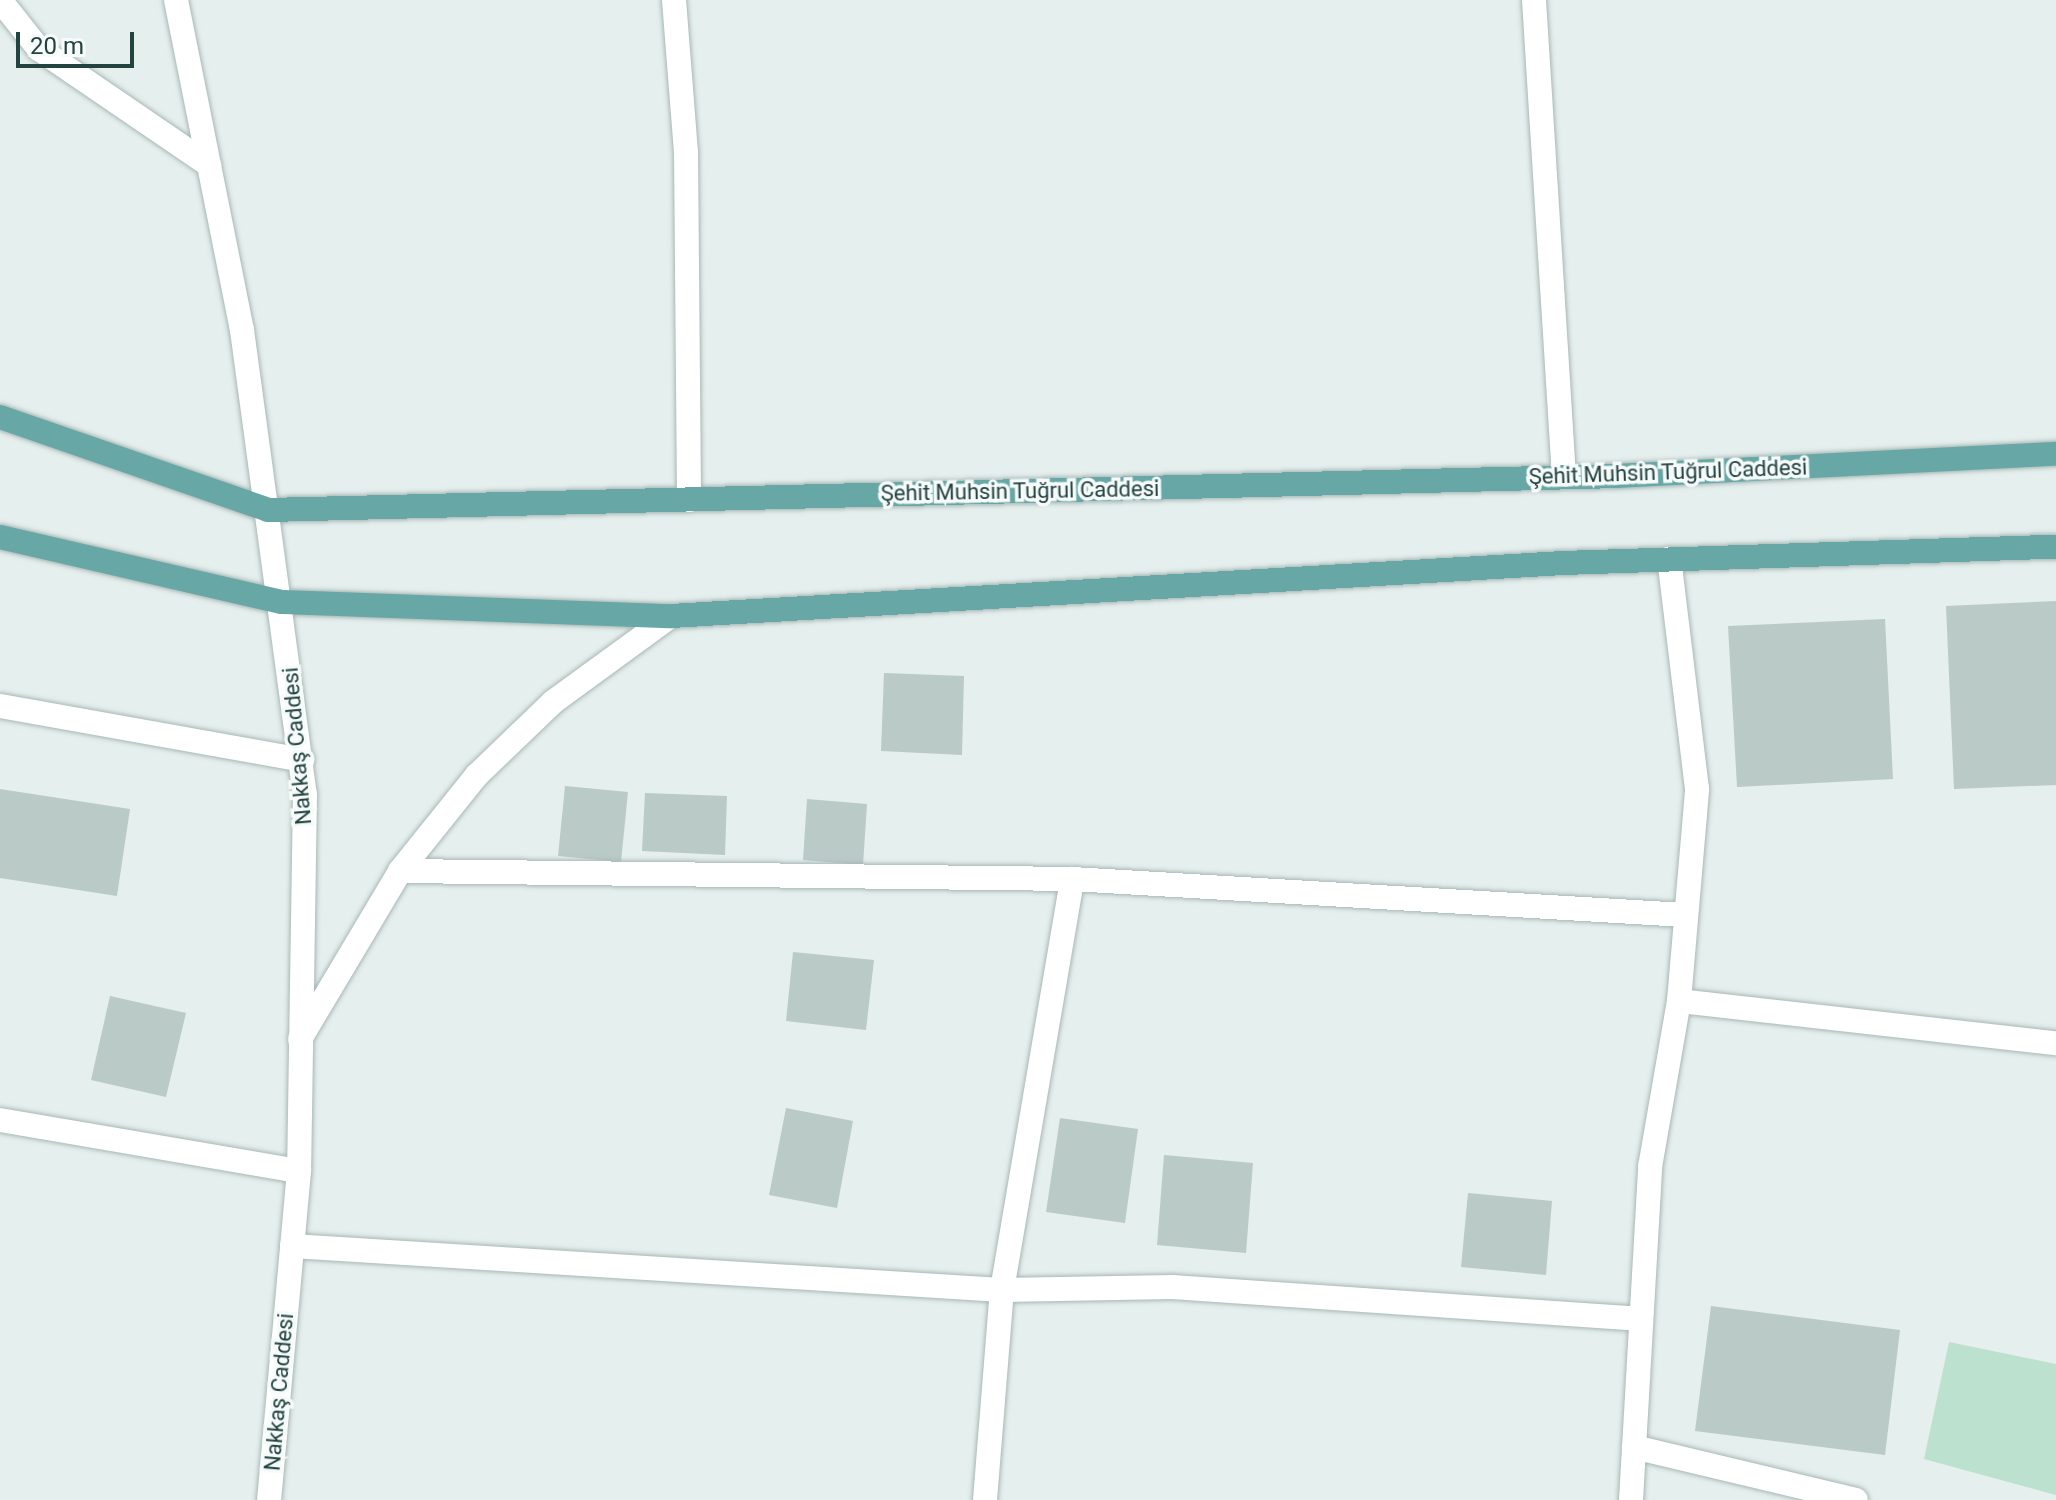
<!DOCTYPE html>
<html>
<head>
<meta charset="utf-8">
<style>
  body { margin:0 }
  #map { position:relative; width:2056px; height:1500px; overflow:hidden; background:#e5efed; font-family:Roboto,sans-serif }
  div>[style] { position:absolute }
  .green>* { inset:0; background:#bde1cf }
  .building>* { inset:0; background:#bacac7 }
  .roads { filter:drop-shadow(0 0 2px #a7b8b6) drop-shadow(0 0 2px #a7b8b6) }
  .minor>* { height:24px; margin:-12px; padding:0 12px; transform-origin:12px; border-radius:12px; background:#fff }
  .major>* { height:24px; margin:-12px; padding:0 12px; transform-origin:12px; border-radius:12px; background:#67a7a5 }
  span { translate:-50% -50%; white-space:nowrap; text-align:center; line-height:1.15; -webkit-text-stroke:7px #f6fbfa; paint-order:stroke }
  .street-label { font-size:22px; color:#234341 }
  .scale { position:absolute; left:16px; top:32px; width:118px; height:36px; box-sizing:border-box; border:4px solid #234341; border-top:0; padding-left:10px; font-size:24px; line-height:28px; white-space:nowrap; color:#234341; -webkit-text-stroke:6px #f6fbfa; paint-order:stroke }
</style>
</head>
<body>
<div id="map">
  <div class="green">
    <div style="clip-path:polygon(1949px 1342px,2056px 1364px,2056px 1495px,1924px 1459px)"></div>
  </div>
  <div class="building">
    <div style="clip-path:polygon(2056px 601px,2056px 785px,1954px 789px,1946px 606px)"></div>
    <div style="clip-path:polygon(1885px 619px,1893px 779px,1737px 787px,1728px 626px)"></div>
    <div style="clip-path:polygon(884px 673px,964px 676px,962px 755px,881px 751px)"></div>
    <div style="clip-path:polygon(565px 786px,628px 792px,621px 862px,558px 856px)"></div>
    <div style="clip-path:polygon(0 789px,130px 809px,117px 896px,0 878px)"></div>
    <div style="clip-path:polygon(645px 793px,727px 796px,725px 855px,642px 851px)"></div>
    <div style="clip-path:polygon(807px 799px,867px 804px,863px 865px,803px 860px)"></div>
    <div style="clip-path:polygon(793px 952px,874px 960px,866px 1030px,786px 1021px)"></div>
    <div style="clip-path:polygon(110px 996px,186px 1013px,166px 1097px,91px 1080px)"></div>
    <div style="clip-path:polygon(786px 1108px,853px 1121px,837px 1208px,769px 1195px)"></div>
    <div style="clip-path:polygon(1060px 1118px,1138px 1129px,1125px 1223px,1046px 1212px)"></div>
    <div style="clip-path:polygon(1164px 1155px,1253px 1163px,1246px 1253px,1157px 1245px)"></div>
    <div style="clip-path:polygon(1468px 1193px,1552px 1201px,1546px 1275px,1461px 1267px)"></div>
    <div style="clip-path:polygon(1711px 1306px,1900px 1330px,1885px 1455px,1695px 1431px)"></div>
  </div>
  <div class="roads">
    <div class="minor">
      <div style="left:0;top:0;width:63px;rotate:51.5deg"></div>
      <div style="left:39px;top:49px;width:206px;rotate:34.3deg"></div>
      <div style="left:176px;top:0;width:337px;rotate:78.7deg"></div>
      <div style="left:242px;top:330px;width:468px;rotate:82.3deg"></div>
      <div style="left:305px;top:794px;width:377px;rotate:90.9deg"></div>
      <div style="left:299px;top:1171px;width:330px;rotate:95.2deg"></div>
      <div style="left:674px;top:0;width:152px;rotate:85.5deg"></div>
      <div style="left:686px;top:152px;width:348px;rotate:89.5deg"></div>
      <div style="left:1534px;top:0;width:478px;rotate:86.4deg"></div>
      <div style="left:0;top:706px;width:307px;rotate:10.1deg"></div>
      <div style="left:400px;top:871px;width:672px;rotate:0.68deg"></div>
      <div style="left:1072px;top:879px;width:615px;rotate:3.36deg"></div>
      <div style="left:1679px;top:1001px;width:379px;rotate:6.4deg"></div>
      <div style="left:300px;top:1039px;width:196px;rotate:-59.2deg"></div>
      <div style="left:400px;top:871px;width:123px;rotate:-51.3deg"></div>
      <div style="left:477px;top:775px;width:105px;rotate:-43.8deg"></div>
      <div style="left:553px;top:702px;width:146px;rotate:-36.1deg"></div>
      <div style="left:0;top:1120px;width:303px;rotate:9.7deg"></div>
      <div style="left:292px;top:1246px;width:711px;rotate:3.55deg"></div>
      <div style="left:1002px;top:1290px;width:171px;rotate:-1deg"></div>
      <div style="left:1173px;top:1287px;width:469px;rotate:3.9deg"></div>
      <div style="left:1634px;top:1447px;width:228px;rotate:13.4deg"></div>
      <div style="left:985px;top:1500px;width:211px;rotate:-85.4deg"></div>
      <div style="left:1002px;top:1290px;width:417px;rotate:-80.3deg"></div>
      <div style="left:1631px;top:1500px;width:334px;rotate:-86.7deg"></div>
      <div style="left:1650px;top:1167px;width:169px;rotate:-80.1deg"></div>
      <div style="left:1679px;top:1001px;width:213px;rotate:-85.1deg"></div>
      <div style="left:1697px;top:789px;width:232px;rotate:-96.9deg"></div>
    </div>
    <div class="major">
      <div style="left:0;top:417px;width:284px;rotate:19.1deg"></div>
      <div style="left:268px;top:510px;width:1349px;rotate:-1.44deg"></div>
      <div style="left:1617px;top:476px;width:440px;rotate:-2.9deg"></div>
      <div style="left:0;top:537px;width:289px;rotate:13deg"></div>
      <div style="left:282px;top:602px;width:389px;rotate:2.1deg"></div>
      <div style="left:671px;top:616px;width:894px;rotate:-3.4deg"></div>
      <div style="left:1563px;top:563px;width:493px;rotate:-1.9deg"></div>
    </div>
  </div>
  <div class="street-label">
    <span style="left:1668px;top:472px;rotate:-2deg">Şehit Muhsin Tuğrul Caddesi</span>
    <span style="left:1020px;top:491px;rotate:-1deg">Şehit Muhsin Tuğrul Caddesi</span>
    <span style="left:297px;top:746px;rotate:-95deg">Nakkaş Caddesi</span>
    <span style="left:279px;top:1392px;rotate:-85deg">Nakkaş Caddesi</span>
  </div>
  <div class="scale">20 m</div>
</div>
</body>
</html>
